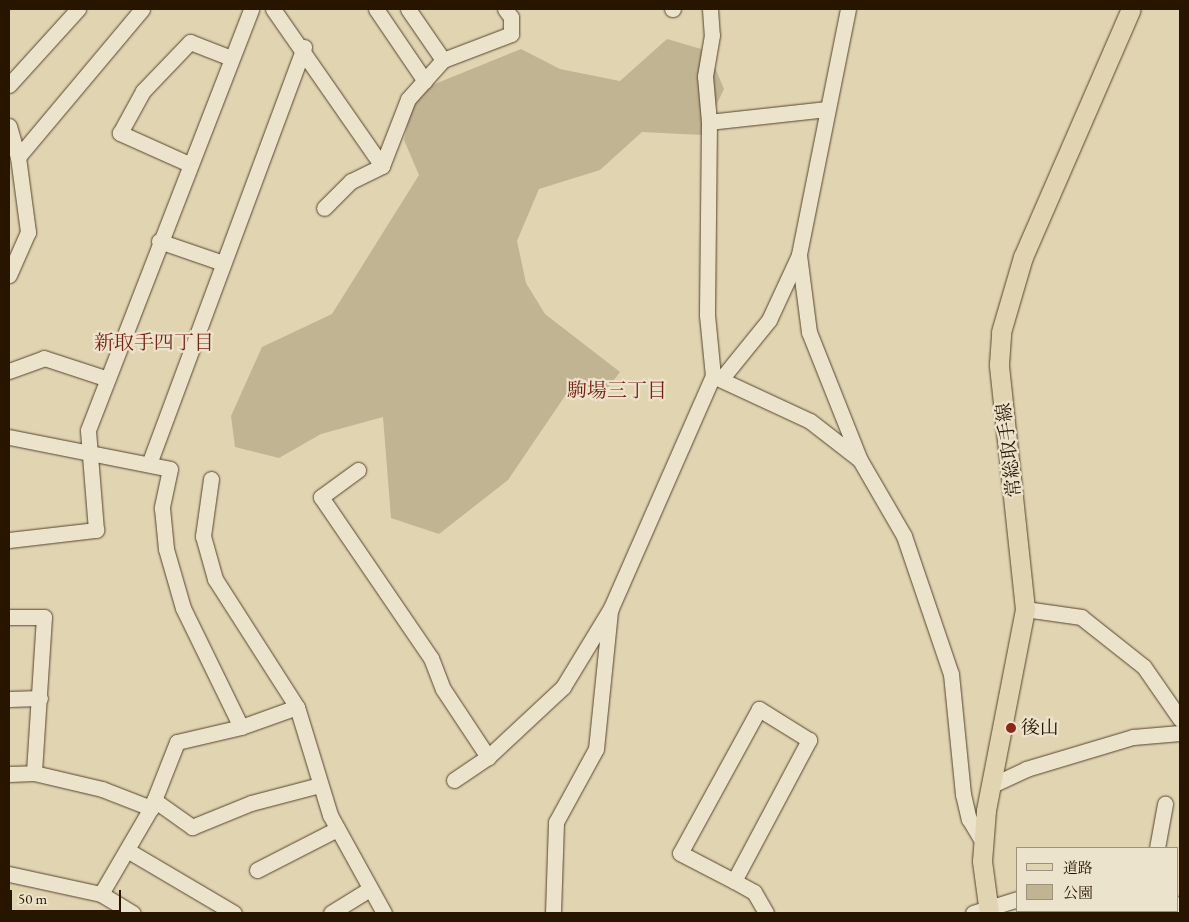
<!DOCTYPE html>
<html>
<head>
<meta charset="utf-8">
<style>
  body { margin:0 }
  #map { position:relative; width:1189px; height:922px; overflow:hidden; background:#e1d4b1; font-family:"EB Garamond","Noto Serif JP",serif }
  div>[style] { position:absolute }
  .green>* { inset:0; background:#c1b493 }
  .roads { filter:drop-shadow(0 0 1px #56452c) drop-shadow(0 0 1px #56452c) }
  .minor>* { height:15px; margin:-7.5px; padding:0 7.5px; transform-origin:7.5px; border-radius:7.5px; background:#ece3cc }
  .major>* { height:19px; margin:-9.5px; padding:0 9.5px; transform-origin:9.5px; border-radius:9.5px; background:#e1d4b1 }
  .dots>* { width:14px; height:14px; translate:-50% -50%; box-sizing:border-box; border:2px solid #ece3cc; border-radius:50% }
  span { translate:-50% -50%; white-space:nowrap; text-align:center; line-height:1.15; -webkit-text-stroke:4.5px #ece3cc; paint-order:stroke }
  .street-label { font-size:19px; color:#271500 }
  .poi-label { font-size:19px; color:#271500 }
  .left { translate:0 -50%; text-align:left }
  .neighbourhood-label { font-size:20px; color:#7a1f14 }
  .frame { position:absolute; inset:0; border:10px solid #271500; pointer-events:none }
  .legend { position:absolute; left:1016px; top:847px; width:162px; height:65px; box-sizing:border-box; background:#ece3cc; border:1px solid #9d917a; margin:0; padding:6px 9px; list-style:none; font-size:15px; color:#271500 }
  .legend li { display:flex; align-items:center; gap:10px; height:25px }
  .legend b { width:25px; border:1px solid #9d917a }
  .scale { position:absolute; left:10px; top:890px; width:111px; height:22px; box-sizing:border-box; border:2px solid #271500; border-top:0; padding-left:6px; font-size:15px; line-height:18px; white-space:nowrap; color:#271500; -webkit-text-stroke:4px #ece3cc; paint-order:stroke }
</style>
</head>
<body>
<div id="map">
  <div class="green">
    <div style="clip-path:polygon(667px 39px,708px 51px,724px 89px,702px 135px,642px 132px,600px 170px,539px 189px,517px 241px,526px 283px,545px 314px,620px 372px,604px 393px,569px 390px,508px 480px,439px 534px,391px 518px,383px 417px,321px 434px,279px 458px,235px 447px,231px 416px,262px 347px,332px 314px,419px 175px,404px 140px,415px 92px,521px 49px,560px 69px,620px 81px)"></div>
  </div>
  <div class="roads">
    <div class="minor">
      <div style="left:273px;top:9px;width:191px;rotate:55.2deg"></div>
      <div style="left:382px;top:166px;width:34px;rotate:154deg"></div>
      <div style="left:351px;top:181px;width:38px;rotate:135deg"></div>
      <div style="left:376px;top:9px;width:87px;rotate:55.8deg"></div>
      <div style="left:408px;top:9px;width:62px;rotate:55.5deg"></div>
      <div style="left:672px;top:9px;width:1px"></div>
      <div style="left:710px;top:9px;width:26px;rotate:86deg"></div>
      <div style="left:712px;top:35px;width:42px;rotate:99.7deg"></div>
      <div style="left:705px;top:76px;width:46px;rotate:85deg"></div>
      <div style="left:709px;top:122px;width:193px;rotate:90.6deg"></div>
      <div style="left:707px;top:315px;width:61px;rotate:84.4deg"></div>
      <div style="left:848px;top:9px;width:251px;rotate:101.3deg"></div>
      <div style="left:799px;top:255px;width:78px;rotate:82.6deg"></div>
      <div style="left:809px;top:332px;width:138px;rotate:68.3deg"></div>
      <div style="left:860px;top:460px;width:88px;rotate:59.9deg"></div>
      <div style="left:904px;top:536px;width:146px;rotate:71.2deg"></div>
      <div style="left:951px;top:674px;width:121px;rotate:84.3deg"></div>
      <div style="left:963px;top:794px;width:26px;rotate:77deg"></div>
      <div style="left:969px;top:819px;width:27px;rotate:59deg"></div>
      <div style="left:9px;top:85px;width:103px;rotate:-47.8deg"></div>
      <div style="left:709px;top:122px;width:118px;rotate:-6.3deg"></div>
      <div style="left:9px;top:126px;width:32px;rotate:74deg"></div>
      <div style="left:18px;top:157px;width:76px;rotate:82.4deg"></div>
      <div style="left:28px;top:232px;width:47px;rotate:113.8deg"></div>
      <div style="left:18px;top:157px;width:193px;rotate:-50deg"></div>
      <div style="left:189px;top:164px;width:76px;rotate:-155.8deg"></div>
      <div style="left:120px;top:133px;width:48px;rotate:-61.3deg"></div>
      <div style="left:143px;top:91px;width:68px;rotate:-46.2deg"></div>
      <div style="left:190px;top:42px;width:44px;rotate:21.3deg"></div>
      <div style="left:382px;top:166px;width:72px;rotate:-68.8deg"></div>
      <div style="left:408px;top:99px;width:52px;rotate:-48.1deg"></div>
      <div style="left:443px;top:60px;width:73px;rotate:-20.9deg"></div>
      <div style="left:511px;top:34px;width:17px;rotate:-90deg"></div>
      <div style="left:511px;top:17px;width:10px;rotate:-127deg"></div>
      <div style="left:159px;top:241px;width:68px;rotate:19deg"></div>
      <div style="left:9px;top:371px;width:37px;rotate:-20deg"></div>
      <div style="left:44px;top:358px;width:67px;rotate:18.2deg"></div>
      <div style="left:722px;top:378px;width:75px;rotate:-51deg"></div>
      <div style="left:769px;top:320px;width:72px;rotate:-65.2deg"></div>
      <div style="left:9px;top:437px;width:164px;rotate:11.2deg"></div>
      <div style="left:170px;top:469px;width:40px;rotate:102deg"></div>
      <div style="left:162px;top:508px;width:41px;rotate:84.4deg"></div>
      <div style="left:166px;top:549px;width:61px;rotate:73.9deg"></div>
      <div style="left:183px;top:608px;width:132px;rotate:64deg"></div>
      <div style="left:241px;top:727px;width:59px;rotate:-19.7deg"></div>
      <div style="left:149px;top:464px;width:445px;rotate:-69.6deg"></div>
      <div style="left:358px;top:470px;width:46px;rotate:143.9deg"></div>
      <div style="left:321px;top:497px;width:195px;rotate:55.7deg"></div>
      <div style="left:431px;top:658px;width:33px;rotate:69deg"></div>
      <div style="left:443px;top:689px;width:82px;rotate:56.5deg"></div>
      <div style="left:211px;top:479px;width:58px;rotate:98deg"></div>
      <div style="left:203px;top:536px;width:45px;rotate:74.4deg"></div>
      <div style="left:215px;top:579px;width:152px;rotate:57.4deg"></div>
      <div style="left:297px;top:707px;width:113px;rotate:73deg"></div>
      <div style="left:330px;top:815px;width:112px;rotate:61.1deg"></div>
      <div style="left:9px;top:540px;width:88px;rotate:-6.6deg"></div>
      <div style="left:96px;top:530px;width:100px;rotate:-94.6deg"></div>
      <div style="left:88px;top:430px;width:451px;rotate:-68.8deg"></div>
      <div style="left:1025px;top:609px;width:57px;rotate:8.1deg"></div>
      <div style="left:1081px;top:617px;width:80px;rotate:38.4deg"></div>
      <div style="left:1144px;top:667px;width:63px;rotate:55.3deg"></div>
      <div style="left:9px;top:617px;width:35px"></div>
      <div style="left:44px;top:617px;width:156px;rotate:93.7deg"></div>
      <div style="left:9px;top:699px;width:31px;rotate:-2deg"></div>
      <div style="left:9px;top:774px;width:25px;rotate:-2deg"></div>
      <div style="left:34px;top:773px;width:70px;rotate:13.2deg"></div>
      <div style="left:102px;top:789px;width:53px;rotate:21.2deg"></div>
      <div style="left:151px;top:808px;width:99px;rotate:120.2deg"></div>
      <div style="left:454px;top:780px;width:41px;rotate:-34.1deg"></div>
      <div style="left:488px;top:757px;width:103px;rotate:-43deg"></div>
      <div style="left:563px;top:687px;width:92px;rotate:-58.7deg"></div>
      <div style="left:611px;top:608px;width:253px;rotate:-66.3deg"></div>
      <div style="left:713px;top:376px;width:107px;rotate:24.9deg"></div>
      <div style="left:810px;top:421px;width:62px;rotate:37.8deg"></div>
      <div style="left:990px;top:786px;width:40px;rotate:-25deg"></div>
      <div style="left:1026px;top:769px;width:112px;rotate:-16.7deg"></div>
      <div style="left:1133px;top:737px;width:47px;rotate:-4.9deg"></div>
      <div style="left:154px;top:800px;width:47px;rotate:35.4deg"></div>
      <div style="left:192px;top:827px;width:64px;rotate:-22.1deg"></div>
      <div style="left:251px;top:803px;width:71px;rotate:-14.6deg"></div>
      <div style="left:151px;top:808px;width:71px;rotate:-68.5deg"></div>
      <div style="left:177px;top:742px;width:66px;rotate:-13.2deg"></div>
      <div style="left:1157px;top:848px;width:45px;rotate:-79.7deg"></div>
      <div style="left:127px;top:850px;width:124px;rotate:30.5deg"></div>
      <div style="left:257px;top:870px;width:90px;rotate:-27.1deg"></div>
      <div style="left:9px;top:874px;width:94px;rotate:12.3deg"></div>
      <div style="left:101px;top:894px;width:37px;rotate:31deg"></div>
      <div style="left:734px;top:881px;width:160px;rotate:-62deg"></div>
      <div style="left:809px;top:740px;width:59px;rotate:-148.2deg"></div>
      <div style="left:759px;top:709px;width:164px;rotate:118.7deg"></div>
      <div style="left:680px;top:853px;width:61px;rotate:27.4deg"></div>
      <div style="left:734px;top:881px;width:23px;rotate:29deg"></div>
      <div style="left:754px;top:892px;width:24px;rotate:60deg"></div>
      <div style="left:1178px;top:905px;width:2px;rotate:-27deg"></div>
      <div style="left:1072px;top:911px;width:3px;rotate:45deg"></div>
      <div style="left:331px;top:913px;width:44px;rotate:-31.9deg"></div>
      <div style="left:553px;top:913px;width:91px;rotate:-88.1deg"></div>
      <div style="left:556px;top:822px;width:83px;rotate:-61.3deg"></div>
      <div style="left:596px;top:749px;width:138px;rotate:-84.2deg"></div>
      <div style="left:973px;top:913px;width:47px;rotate:-17.3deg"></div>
    </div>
    <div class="major">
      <div style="left:989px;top:913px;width:52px;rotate:-97.7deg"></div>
      <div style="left:982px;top:861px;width:51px;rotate:-85.5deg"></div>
      <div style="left:986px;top:810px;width:205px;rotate:-79deg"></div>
      <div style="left:1025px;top:609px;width:246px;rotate:-96.1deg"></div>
      <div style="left:999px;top:364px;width:32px;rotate:-86deg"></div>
      <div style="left:1001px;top:332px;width:78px;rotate:-73.7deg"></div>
      <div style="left:1023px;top:257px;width:270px;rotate:-66.5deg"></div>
    </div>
  </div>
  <div class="dots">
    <div style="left:1011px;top:728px;background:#8f2418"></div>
  </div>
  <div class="street-label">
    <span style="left:1009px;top:450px;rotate:-97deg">常総取手線</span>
  </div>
  <div class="poi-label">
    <span class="left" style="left:1021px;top:728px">後山</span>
  </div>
  <div class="neighbourhood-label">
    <span style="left:154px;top:342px">新取手四丁目</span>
    <span style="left:617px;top:390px">駒場三丁目</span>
  </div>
  <div class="frame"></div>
  <ul class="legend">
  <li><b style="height:6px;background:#e1d4b1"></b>道路</li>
  <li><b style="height:14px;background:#c1b493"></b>公園</li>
  </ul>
  <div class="scale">50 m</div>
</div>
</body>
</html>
